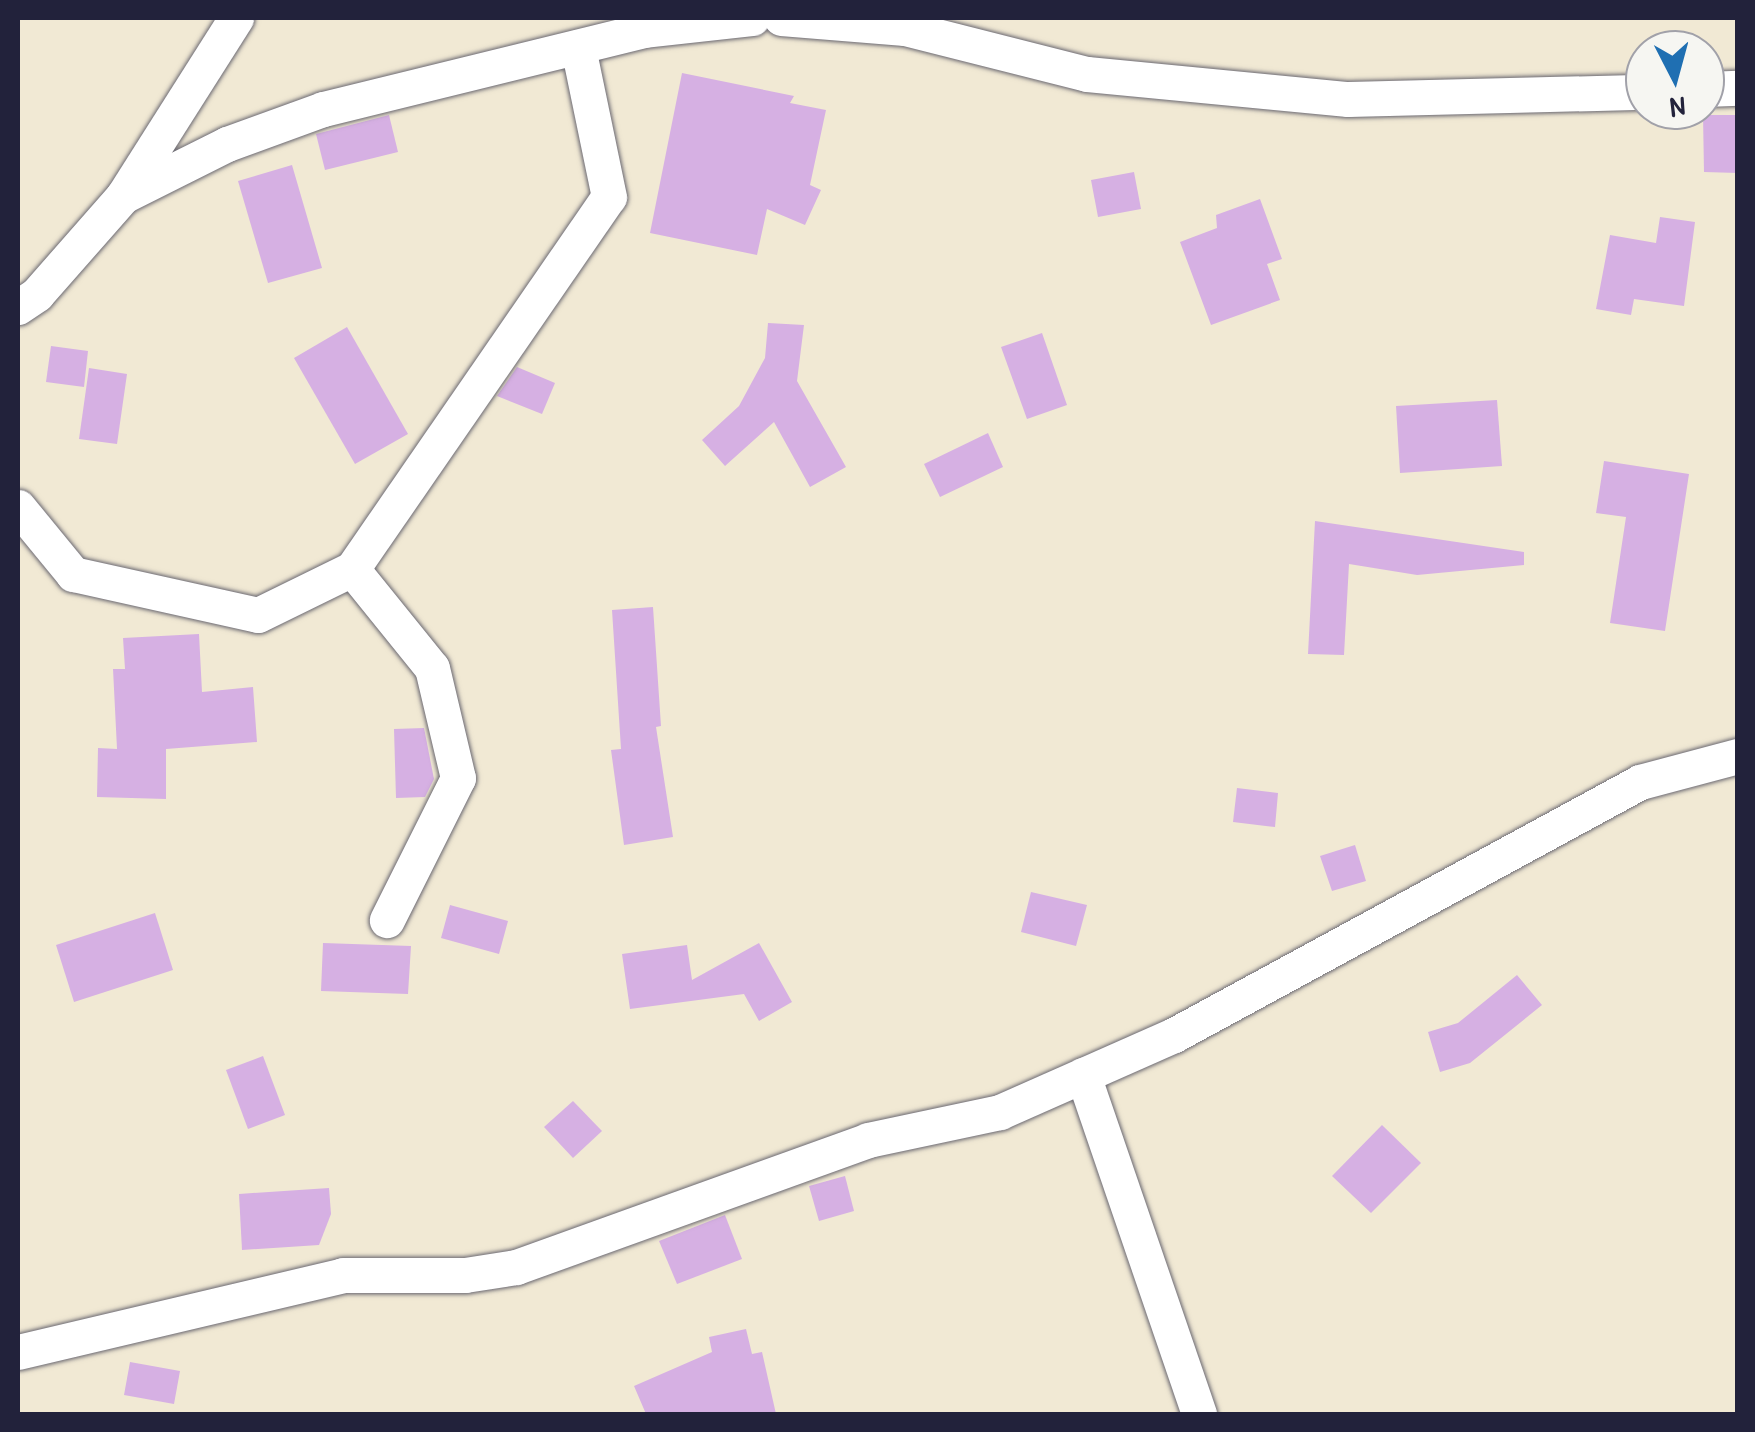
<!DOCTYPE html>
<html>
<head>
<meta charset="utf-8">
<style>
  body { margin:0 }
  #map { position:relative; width:1755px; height:1432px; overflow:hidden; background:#f1e9d4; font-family:"Patrick Hand",sans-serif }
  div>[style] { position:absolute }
  .building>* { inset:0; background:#d6b0e3 }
  .roads { filter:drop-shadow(0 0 2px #6a6871) drop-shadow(0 0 2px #6a6871) }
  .street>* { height:35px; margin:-17.5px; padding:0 17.5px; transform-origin:17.5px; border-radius:17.5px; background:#fff }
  span { translate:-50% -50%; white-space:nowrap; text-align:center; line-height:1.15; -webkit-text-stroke:9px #f6f6f2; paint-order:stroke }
  .frame { position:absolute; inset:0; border:20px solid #22223b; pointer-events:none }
  .north { position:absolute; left:1625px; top:30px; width:100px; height:100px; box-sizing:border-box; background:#f6f6f2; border:2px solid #a1a1a9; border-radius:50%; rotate:174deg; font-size:28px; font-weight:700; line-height:40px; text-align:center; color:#22223b }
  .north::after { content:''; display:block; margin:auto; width:35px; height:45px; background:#1f6fb2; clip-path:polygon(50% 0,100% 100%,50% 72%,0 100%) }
</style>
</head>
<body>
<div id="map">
  <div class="building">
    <div style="clip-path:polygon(682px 73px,794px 96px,790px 103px,826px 110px,810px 185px,821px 190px,805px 225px,767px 209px,757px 255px,650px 233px)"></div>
    <div style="clip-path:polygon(389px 115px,398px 152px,325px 170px,316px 134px)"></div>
    <div style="clip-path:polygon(1703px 115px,1738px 115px,1738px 173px,1704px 172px)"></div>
    <div style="clip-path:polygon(292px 165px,322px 268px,268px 283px,238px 181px)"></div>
    <div style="clip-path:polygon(1134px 172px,1141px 209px,1098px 217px,1091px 180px)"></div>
    <div style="clip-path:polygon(1260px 199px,1282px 259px,1267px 264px,1280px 300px,1211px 325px,1180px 242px,1217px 228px,1216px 215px)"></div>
    <div style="clip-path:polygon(1660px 217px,1695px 222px,1684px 306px,1634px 299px,1631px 315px,1596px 309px,1610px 235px,1656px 243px)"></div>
    <div style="clip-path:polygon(768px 323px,804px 325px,797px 381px,846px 467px,810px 487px,774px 422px,725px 466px,702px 440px,739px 406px,765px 358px)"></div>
    <div style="clip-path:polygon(347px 327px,408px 434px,355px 464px,294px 358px)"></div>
    <div style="clip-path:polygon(1042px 333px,1067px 405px,1027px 419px,1001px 347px)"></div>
    <div style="clip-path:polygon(51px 346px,88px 351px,84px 387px,46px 382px)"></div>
    <div style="clip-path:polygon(517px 367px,555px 383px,542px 414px,497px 396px)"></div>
    <div style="clip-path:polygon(89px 368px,127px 374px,117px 444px,79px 439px)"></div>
    <div style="clip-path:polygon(1497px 400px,1502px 466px,1400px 473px,1396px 406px)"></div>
    <div style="clip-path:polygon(988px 433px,1003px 467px,940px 497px,924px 464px)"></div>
    <div style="clip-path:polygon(1604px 461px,1689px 474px,1665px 631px,1610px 623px,1626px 517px,1596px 513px)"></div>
    <div style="clip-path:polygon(1315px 521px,1524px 552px,1524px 565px,1417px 575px,1349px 564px,1344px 655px,1308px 654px)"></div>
    <div style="clip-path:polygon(653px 607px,661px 726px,656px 727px,673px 837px,624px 845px,611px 750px,621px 749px,612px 610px)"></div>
    <div style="clip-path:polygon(199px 634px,202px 692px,253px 687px,257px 742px,166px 749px,166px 799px,97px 797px,98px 748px,117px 749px,113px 669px,125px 669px,123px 638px)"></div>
    <div style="clip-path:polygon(424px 728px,434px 779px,425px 797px,396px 798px,394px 729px)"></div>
    <div style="clip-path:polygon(1237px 788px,1278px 793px,1275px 827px,1233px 822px)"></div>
    <div style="clip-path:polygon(1355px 845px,1366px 881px,1332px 891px,1320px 856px)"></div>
    <div style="clip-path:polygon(1031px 892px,1087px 905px,1076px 946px,1021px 932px)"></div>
    <div style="clip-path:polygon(450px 905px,508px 921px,499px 954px,441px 938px)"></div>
    <div style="clip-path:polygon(155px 913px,173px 970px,74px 1002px,56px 945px)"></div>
    <div style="clip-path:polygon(323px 943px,411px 946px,408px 994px,321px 991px)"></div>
    <div style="clip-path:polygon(759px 943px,792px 1002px,759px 1021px,744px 994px,630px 1009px,622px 954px,687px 945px,692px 980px)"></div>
    <div style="clip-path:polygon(1517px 975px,1542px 1005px,1470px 1063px,1440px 1072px,1428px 1032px,1458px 1023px)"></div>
    <div style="clip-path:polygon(263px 1056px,285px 1115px,248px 1129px,226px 1070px)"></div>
    <div style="clip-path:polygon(573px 1101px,602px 1131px,573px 1158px,544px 1127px)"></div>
    <div style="clip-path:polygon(1382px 1125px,1421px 1163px,1371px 1213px,1332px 1176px)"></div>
    <div style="clip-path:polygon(845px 1176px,854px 1211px,819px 1221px,809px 1186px)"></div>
    <div style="clip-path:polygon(329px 1188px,331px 1214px,319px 1245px,242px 1250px,239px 1194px)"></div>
    <div style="clip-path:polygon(725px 1215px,742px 1259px,677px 1284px,659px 1241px)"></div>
    <div style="clip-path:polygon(746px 1329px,752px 1354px,762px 1352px,776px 1414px,646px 1414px,634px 1386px,712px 1352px,709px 1337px)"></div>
    <div style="clip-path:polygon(130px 1362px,180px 1371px,174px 1404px,124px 1395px)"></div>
  </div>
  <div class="roads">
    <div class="street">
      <div style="left:781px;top:18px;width:124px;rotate:4.6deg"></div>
      <div style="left:905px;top:28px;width:188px;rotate:14.2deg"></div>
      <div style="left:1087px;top:74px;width:262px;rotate:5.5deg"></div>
      <div style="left:1348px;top:99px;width:297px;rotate:-1.4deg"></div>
      <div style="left:1705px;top:89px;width:33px;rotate:-2deg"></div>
      <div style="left:123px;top:196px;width:116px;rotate:-26.6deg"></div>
      <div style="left:227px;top:144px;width:102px;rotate:-20deg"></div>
      <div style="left:323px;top:109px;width:331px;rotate:-13.8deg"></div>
      <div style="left:644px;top:30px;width:109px;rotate:-6.3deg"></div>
      <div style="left:18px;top:307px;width:23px;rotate:-34deg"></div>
      <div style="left:37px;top:294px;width:130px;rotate:-48.7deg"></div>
      <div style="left:123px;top:196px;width:211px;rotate:-57.6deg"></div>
      <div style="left:18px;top:507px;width:87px;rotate:50.6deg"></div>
      <div style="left:73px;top:574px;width:189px;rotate:12.5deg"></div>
      <div style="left:258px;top:615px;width:105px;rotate:-26.1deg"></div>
      <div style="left:352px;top:569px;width:452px;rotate:-55.4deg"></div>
      <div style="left:609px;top:197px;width:153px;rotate:-101.7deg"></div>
      <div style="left:352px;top:569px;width:127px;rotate:51.1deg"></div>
      <div style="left:432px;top:668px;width:113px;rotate:76.7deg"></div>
      <div style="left:458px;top:778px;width:159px;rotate:116.6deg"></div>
      <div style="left:1083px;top:1075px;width:358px;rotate:71.1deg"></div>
      <div style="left:18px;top:1352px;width:334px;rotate:-13.3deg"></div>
      <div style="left:343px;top:1275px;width:122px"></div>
      <div style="left:465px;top:1275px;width:52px;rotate:-8.9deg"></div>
      <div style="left:516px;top:1267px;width:374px;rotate:-19.8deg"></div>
      <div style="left:868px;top:1140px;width:135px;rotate:-12deg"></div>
      <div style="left:1000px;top:1112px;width:190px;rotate:-23.9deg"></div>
      <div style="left:1174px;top:1035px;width:530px;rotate:-28.5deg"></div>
      <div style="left:1640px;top:782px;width:101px;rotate:-14.9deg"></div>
    </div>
  </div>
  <div class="frame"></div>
  <div class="north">N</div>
</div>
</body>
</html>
